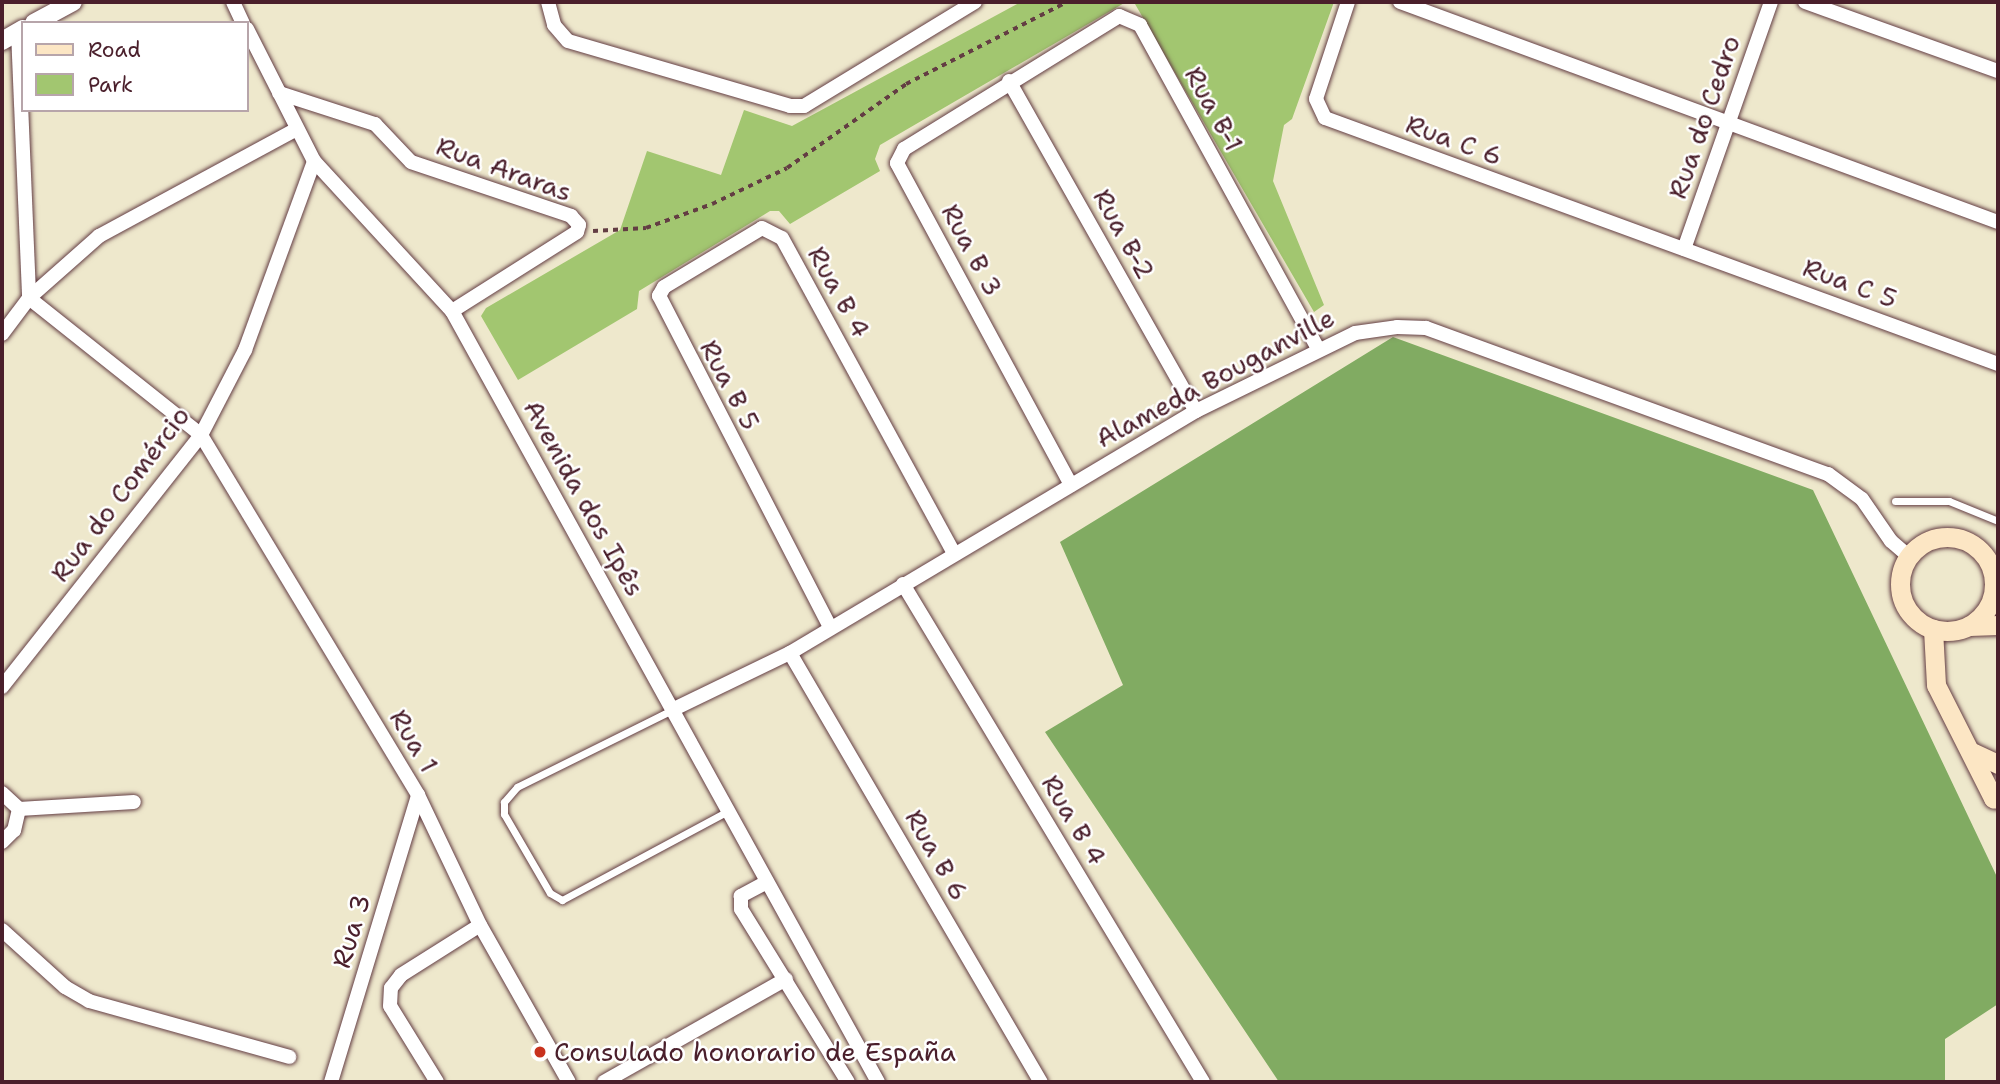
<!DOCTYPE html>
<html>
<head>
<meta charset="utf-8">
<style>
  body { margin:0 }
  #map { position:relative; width:2000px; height:1084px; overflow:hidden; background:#eee8cc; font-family:"Shantell Sans",sans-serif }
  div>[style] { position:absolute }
  .green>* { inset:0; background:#a2c670 }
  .forest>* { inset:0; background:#81ab62 }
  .path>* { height:3.5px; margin-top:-1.75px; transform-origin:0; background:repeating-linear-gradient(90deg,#633d43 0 5px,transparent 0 10px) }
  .roads { filter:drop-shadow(0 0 2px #633d43) drop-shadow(0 0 2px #633d43) }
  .service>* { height:7px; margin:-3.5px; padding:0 3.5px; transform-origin:3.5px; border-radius:3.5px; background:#fff }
  .minor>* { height:14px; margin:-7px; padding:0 7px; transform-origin:7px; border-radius:7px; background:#fff }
  .tertiary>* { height:18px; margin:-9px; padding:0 9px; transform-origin:9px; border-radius:9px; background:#fff }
  .secondary>* { height:19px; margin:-9.5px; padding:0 9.5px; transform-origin:9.5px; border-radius:9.5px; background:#fce6c4 }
  .secondary>.ring { margin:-9.5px; padding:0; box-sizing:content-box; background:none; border:19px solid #fce6c4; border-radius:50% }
  .dots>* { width:19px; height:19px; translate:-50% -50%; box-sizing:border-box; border:4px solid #fff; border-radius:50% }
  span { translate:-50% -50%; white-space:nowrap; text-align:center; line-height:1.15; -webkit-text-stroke:5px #fff; paint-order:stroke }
  .street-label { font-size:26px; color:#4a1f2b }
  .poi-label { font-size:26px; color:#4a1f2b }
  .left { translate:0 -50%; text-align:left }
  .frame { position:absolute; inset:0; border:4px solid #4a1f2b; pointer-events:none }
  .legend { position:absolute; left:21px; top:21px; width:228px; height:91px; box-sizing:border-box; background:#fff; border:2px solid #b7a5aa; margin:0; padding:9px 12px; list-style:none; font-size:21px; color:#4a1f2b }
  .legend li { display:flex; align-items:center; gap:14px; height:35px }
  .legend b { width:35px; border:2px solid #b7a5aa }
</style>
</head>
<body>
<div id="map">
  <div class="green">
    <div style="clip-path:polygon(1021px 2px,1334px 2px,1292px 119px,1284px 125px,1273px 181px,1324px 305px,1314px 312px,1135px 4px,1126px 2px,880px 145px,875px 159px,880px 171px,790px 224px,779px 211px,770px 211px,639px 291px,637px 309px,518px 380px,481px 316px,486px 308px,620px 230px,647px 151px,721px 175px,744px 110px,792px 126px)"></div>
  </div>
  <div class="forest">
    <div style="clip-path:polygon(1393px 337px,1813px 490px,1998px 879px,1998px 1004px,1945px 1039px,1945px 1082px,1279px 1082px,1045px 732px,1123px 685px,1060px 542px)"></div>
  </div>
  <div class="path">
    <div style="left:593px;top:231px;width:53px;rotate:-3.2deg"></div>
    <div style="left:646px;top:228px;width:70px;rotate:-20deg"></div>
    <div style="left:712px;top:204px;width:83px;rotate:-25.6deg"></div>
    <div style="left:787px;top:168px;width:146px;rotate:-35.2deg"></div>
    <div style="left:906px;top:84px;width:181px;rotate:-27deg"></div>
  </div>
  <div class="roads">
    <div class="service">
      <div style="left:1895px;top:501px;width:54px"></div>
      <div style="left:1949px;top:501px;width:53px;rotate:22.2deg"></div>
      <div style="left:672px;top:710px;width:173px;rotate:153.6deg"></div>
      <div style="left:517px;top:787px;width:20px;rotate:131deg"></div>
      <div style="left:504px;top:802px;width:12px;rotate:90deg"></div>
      <div style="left:504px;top:814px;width:91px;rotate:59.8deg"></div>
      <div style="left:550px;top:893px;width:14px;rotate:30deg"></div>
      <div style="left:562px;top:900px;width:188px;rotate:-28.2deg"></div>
    </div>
    <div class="minor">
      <div style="left:233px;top:2px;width:23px;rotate:65deg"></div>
      <div style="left:548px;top:2px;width:24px;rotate:75deg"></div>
      <div style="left:554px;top:25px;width:21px;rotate:49deg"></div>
      <div style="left:568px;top:41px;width:231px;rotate:16.3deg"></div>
      <div style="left:790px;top:106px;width:14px"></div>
      <div style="left:804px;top:106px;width:200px;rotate:-31.3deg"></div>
      <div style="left:1348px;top:2px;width:102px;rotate:108.3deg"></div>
      <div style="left:1316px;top:99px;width:21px;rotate:65deg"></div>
      <div style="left:1325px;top:118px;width:717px;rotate:20.08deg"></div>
      <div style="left:1400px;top:2px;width:637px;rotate:20.2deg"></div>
      <div style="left:1805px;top:2px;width:205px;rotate:19.7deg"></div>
      <div style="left:247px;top:29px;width:148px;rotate:63.1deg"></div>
      <div style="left:314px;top:161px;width:204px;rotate:47.4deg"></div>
      <div style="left:452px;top:311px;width:881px;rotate:61.08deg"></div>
      <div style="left:18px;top:32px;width:266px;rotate:87.6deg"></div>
      <div style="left:29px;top:298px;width:220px;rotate:38.5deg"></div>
      <div style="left:201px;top:435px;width:420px;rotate:58.9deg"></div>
      <div style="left:418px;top:795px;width:144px;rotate:64.5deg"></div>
      <div style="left:480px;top:925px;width:180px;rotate:60.5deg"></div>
      <div style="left:1009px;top:81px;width:379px;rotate:60.5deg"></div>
      <div style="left:279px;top:93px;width:101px;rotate:17.9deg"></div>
      <div style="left:375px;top:124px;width:52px;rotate:46.5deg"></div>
      <div style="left:411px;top:162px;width:169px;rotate:18.6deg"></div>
      <div style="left:571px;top:216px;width:12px;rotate:48deg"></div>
      <div style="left:579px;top:225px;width:7px;rotate:106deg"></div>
      <div style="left:577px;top:232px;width:148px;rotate:147.7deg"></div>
      <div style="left:1684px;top:249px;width:262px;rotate:-70.6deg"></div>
      <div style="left:2px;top:334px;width:45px;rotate:-53.1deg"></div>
      <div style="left:29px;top:298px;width:94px;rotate:-41.5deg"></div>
      <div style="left:99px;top:236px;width:225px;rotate:-28.4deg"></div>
      <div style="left:1071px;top:485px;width:366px;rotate:-118.4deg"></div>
      <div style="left:897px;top:163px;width:16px;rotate:-63deg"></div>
      <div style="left:904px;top:149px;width:253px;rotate:-31.7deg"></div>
      <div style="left:1119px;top:16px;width:23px;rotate:23deg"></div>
      <div style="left:1140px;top:25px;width:370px;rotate:61.2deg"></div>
      <div style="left:903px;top:584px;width:581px;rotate:58.93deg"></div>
      <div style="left:830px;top:627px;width:373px;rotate:-117.3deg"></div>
      <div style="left:659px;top:296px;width:10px;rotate:-61deg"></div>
      <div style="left:664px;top:287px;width:114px;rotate:-31deg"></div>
      <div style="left:762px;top:228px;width:22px;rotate:27deg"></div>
      <div style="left:782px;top:238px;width:360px;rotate:61.4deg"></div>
      <div style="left:790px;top:653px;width:497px;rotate:59.7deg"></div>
      <div style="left:2px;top:687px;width:321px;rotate:-51.7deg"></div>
      <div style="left:201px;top:435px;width:96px;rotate:-62.6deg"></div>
      <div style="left:245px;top:350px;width:201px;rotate:-69.9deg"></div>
      <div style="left:674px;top:709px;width:129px;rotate:-25.8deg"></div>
      <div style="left:790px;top:653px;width:473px;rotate:-30.8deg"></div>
      <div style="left:1196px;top:411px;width:177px;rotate:-26.1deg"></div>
      <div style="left:1355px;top:333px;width:42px;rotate:-8.1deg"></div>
      <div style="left:1397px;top:327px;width:29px;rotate:2deg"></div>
      <div style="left:1426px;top:328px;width:428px;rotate:20deg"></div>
      <div style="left:1828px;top:474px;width:42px;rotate:36.3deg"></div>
      <div style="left:1862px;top:499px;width:51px;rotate:55.4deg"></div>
      <div style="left:1891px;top:541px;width:23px;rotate:41deg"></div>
      <div style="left:2px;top:793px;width:23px;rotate:43deg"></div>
      <div style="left:19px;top:809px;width:22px;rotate:103deg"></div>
      <div style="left:14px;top:830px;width:17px;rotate:135deg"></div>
      <div style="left:19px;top:809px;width:115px;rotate:-3.5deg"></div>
      <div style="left:767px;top:882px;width:30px;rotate:152deg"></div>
      <div style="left:741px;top:896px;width:13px;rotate:90deg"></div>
      <div style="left:741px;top:909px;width:203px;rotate:58.3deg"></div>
      <div style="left:2px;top:930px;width:85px;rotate:42.1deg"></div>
      <div style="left:65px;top:987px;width:28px;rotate:30deg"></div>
      <div style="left:89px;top:1001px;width:208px;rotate:15.6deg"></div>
      <div style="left:331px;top:1082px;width:300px;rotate:-73.1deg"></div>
      <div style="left:437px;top:1082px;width:89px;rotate:-121.7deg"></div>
      <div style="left:390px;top:1006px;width:18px;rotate:-87deg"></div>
      <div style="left:391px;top:988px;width:16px;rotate:-52deg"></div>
      <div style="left:401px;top:975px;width:93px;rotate:-32.3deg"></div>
      <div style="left:604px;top:1082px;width:209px;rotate:-29.5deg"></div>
    </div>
    <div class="tertiary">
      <div style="left:34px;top:23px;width:44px;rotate:-28.3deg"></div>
      <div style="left:2px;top:41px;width:24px;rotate:-30deg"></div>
    </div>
    <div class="secondary">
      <div class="ring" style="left:1900px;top:537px;width:75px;height:75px"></div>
      <div style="left:1969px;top:626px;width:29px;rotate:-2deg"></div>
      <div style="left:1933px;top:629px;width:56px;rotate:86.9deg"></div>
      <div style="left:1936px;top:685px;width:127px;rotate:63.2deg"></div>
      <div style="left:1993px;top:798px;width:5px;rotate:11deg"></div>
      <div style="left:1972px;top:752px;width:29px;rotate:25deg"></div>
    </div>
  </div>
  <div class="dots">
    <div style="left:540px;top:1052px;background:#c8321e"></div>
  </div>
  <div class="street-label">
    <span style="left:1214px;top:109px;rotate:61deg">Rua B-1</span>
    <span style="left:1704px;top:117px;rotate:-71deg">Rua do Cedro</span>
    <span style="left:1454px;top:140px;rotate:20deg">Rua C 6</span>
    <span style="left:504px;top:169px;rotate:20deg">Rua Araras</span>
    <span style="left:1124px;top:234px;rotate:61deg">Rua B-2</span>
    <span style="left:972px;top:250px;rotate:62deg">Rua B 3</span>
    <span style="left:1850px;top:283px;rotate:20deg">Rua C 5</span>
    <span style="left:839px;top:292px;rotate:61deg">Rua B 4</span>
    <span style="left:1215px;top:378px;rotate:-28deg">Alameda Bouganville</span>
    <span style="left:730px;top:385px;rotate:62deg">Rua B 5</span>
    <span style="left:120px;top:494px;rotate:-53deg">Rua do Comércio</span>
    <span style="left:584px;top:498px;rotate:61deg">Avenida dos Ipês</span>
    <span style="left:414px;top:741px;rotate:59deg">Rua 1</span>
    <span style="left:1074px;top:820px;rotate:59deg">Rua B 4</span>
    <span style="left:937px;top:855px;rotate:60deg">Rua B 6</span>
    <span style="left:351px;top:931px;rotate:-73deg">Rua 3</span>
  </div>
  <div class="poi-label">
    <span class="left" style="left:554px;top:1052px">Consulado honorario de España</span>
  </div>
  <div class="frame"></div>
  <ul class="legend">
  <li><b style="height:9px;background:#fce6c4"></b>Road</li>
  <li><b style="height:19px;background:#a2c670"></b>Park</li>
  </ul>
</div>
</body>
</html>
